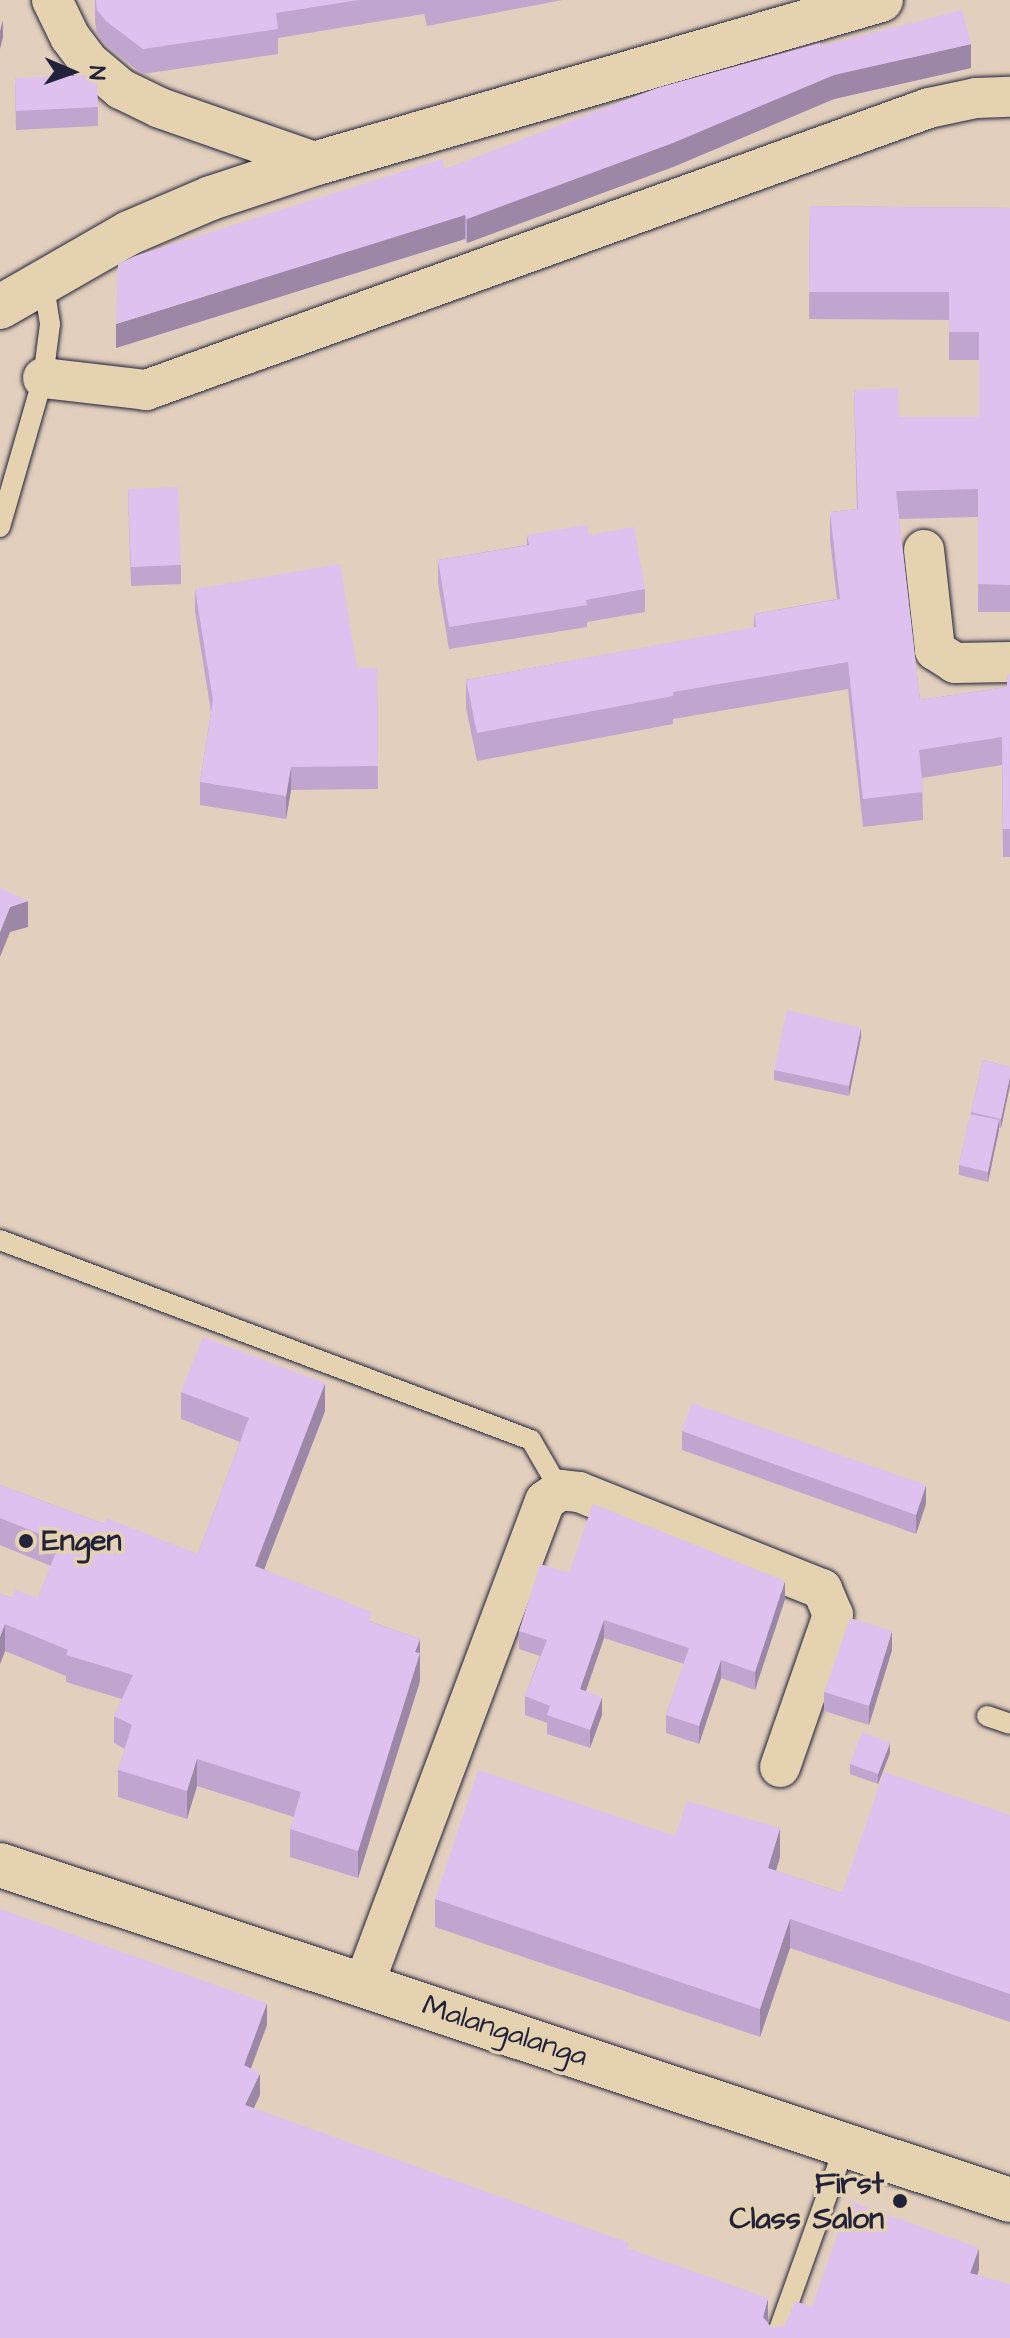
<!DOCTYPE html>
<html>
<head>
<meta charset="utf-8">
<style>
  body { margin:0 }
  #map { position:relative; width:1010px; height:2338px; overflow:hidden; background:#e3cfbd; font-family:"Architects Daughter",sans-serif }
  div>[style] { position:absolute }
  .roads { filter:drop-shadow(0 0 2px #22223b) drop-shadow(0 0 2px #22223b) }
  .service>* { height:20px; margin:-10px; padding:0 10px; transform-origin:10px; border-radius:10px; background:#e4d2b0 }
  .minor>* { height:40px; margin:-20px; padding:0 20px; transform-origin:20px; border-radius:20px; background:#e4d2b0 }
  .tertiary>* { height:44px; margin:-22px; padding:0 22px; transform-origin:22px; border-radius:22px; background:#e4d2b0 }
  .wall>* { inset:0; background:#c0a6ce }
  .shaded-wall>* { inset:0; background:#9c87a7 }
  .building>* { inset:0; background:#dfc1ef }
  .dots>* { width:22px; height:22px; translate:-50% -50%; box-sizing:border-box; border:4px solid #e4d2b0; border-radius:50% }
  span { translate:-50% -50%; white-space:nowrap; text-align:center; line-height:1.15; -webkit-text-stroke:7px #e4d2b0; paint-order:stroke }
  .poi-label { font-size:30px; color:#22223b; font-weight:700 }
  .left { translate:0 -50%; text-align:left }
  .right { translate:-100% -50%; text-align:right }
  .street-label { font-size:30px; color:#22223b }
  .north { position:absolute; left:32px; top:32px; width:80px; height:80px; -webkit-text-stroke:6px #e4d2b0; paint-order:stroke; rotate:92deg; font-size:22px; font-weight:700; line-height:32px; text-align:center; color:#22223b }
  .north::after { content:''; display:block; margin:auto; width:28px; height:36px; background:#22223b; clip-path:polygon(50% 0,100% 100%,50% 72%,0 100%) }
</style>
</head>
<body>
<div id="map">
  <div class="roads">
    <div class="service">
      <div style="left:0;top:527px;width:155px;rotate:-73.9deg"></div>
      <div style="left:43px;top:378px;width:54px;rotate:-82.6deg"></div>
      <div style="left:50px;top:324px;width:45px;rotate:-99deg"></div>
      <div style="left:0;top:1240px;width:567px;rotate:20.64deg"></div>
      <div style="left:531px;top:1440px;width:58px;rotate:59.9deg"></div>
      <div style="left:987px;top:1716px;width:24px;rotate:19deg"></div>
      <div style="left:776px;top:2338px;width:205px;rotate:-70.3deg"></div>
    </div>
    <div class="minor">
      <div style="left:52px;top:0;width:41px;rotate:64.1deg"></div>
      <div style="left:70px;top:37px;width:31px;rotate:53deg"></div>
      <div style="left:89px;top:62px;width:42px;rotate:40.2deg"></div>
      <div style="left:121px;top:89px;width:43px;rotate:26deg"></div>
      <div style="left:160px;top:108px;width:166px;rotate:19.3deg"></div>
      <div style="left:43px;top:378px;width:104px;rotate:6.6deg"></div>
      <div style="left:146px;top:390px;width:832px;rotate:-19.81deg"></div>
      <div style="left:929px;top:108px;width:48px;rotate:-12deg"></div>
      <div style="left:976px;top:98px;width:34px;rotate:-2deg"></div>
      <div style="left:924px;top:550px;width:101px;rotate:83.7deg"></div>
      <div style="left:935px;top:650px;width:24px;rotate:33deg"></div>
      <div style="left:955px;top:663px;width:55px;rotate:-1deg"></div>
      <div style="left:364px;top:1984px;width:516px;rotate:-69.46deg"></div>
      <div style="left:545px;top:1501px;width:19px;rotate:-36deg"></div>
      <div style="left:560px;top:1490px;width:19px;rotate:6deg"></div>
      <div style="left:579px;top:1492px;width:262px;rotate:21.8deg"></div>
      <div style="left:822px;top:1589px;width:28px;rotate:67deg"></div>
      <div style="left:833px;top:1615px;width:161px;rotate:109.2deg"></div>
    </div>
    <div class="tertiary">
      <div style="left:0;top:307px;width:149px;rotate:-29.8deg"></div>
      <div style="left:129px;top:233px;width:89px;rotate:-23.1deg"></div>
      <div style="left:211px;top:198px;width:112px;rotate:-18.3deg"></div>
      <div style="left:317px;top:163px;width:587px;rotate:-16.12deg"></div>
      <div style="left:0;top:1865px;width:1064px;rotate:18.35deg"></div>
    </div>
  </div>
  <div class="wall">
    <div style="clip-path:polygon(95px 0,562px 0,427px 26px,424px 14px,278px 38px,278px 54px,143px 74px,106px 46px,97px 35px,95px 21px)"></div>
    <div style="clip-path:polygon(821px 46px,971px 68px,834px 99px,673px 167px,467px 243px,465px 239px,116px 348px,445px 169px)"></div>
    <div style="clip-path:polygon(15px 78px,98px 107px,98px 126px,16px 130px)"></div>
    <div style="clip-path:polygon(810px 206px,1010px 208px,1010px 612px,978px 612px,978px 517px,899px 519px,920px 700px,1007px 687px,1010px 674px,1010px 857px,1003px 857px,1002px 765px,922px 778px,923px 820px,863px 827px,848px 689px,673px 719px,673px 724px,477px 761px,466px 708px,466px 680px,754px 628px,754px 614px,837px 599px,830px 540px,830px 512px,857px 509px,854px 390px,899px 417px,979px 417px,979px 360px,949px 360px,949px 320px,809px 319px)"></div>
    <div style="clip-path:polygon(128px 489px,181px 565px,181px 584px,131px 586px)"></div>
    <div style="clip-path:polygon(527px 535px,589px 535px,645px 589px,645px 612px,587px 622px,587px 627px,449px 649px,438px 583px,438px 560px,527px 545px)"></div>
    <div style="clip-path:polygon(195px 589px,357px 668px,377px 668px,378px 789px,291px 790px,286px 819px,200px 805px,200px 782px,211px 712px,195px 612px)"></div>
    <div style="clip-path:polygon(861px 1037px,849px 1096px,774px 1080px,774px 1070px)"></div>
    <div style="clip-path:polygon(983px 1060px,1010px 1067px,1001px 1128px,999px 1128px,988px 1182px,959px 1175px,959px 1165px)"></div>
    <div style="clip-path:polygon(181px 1392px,325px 1411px,264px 1569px,372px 1622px,420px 1639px,420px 1681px,358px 1878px,290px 1857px,290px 1829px,294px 1817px,197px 1786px,187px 1819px,118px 1797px,118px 1770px,125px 1749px,114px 1743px,114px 1716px,122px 1699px,66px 1682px,66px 1676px,5px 1651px,0 1664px,0 1594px,12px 1598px,38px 1598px,51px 1566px,0 1545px,0 1485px,104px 1524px,198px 1554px,240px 1442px,181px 1419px)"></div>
    <div style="clip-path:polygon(682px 1431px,926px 1504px,916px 1534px,682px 1450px)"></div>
    <div style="clip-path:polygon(569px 1573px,785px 1599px,755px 1690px,721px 1678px,699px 1744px,666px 1733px,666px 1715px,684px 1664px,604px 1638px,586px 1691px,602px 1715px,590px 1748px,547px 1734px,547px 1723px,525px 1715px,525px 1696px,540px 1656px,519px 1649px,519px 1631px)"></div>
    <div style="clip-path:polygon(892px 1650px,869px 1725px,824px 1711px,824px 1692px)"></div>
    <div style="clip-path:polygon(890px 1753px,878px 1784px,850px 1774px,850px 1764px)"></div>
    <div style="clip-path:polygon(1010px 1815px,1010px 2022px,790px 1948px,760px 2037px,435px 1927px,435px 1899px,675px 1836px,780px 1857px,776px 1871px,842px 1893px)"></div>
  </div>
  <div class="shaded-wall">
    <div style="clip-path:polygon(3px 20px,3px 38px,0 49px,0 31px)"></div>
    <div style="clip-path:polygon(971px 44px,971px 68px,834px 99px,673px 167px,467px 243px,467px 219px,834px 75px)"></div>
    <div style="clip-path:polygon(465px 215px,465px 239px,116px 348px,116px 324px)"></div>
    <div style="clip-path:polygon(291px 767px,291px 790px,286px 819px,286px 796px)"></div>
    <div style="clip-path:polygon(28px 901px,28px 927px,10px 932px,0 957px,0 932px,10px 907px)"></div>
    <div style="clip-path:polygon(861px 1028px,861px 1037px,849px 1096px,849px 1086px)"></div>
    <div style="clip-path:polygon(1010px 1076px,1010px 1086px,1001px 1128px,1001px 1119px)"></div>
    <div style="clip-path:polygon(999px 1120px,999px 1130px,988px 1182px,988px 1172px)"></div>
    <div style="clip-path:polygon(325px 1383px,325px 1411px,255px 1593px,255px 1566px)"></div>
    <div style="clip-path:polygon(926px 1485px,926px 1504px,916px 1534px,916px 1515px)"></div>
    <div style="clip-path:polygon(785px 1581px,785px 1599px,755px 1690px,755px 1672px)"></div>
    <div style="clip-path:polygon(604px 1620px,604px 1638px,580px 1708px,580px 1689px)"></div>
    <div style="clip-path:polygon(5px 1624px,5px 1651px,0 1664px,0 1637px)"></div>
    <div style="clip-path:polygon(892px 1631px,892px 1650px,869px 1725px,869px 1706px)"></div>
    <div style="clip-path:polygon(420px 1639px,420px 1681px,358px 1878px,358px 1851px,415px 1652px)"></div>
    <div style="clip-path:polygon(721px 1660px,721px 1678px,699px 1744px,699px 1726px)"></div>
    <div style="clip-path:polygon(602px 1697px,602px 1715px,590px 1748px,590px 1730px)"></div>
    <div style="clip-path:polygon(890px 1743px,890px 1753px,878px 1784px,878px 1774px)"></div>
    <div style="clip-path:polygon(197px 1759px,197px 1786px,187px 1819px,187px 1791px)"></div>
    <div style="clip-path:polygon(780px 1828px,780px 1857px,768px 1896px,768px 1868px)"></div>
    <div style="clip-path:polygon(790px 1919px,790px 1948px,760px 2037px,760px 2009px)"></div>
    <div style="clip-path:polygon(267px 2003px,267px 2025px,244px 2087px,244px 2065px)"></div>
    <div style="clip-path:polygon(260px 2073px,260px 2095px,245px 2127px,245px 2105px)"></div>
    <div style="clip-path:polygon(979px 2248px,979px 2270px,970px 2295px,970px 2273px)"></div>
    <div style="clip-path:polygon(768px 2298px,768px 2320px,764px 2338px,763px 2317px)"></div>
  </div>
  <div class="building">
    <div style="clip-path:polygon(96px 0,358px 0,276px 13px,278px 29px,143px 49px,106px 21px,97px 10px)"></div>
    <div style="clip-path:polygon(962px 10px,971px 44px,834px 75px,673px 143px,467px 219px,465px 215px,116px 324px,118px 264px,135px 256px,442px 159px,445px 169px,657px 88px,820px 43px,821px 46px)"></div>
    <div style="clip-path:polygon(91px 75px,97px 80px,98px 107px,16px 111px,15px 78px)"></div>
    <div style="clip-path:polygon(810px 206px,1010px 208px,1010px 585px,978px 584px,978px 489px,896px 491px,920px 700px,1007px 687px,1007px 674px,1010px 674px,1010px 829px,1003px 829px,1002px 737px,919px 750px,923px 792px,863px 799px,848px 662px,673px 692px,673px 696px,477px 733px,466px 680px,756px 627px,754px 614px,840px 599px,830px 512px,858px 509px,854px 390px,898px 388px,899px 417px,979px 417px,979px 332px,949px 332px,949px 292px,809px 292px)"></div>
    <div style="clip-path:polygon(178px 487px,181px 565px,131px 567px,128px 489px)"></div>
    <div style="clip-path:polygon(587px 525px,589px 535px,634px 527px,645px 589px,586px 600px,587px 605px,449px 627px,438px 560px,529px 545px,527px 535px)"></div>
    <div style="clip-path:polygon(340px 564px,357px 668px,377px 668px,378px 766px,291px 767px,286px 796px,200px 782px,213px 700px,195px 589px)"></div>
    <div style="clip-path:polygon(0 888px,28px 901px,10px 907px,0 932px)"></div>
    <div style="clip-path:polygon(787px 1010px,861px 1028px,849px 1086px,774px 1070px)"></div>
    <div style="clip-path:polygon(983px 1060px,1010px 1067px,1010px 1076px,1001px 1119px,971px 1112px)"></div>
    <div style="clip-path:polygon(970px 1114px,999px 1120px,988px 1172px,959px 1165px)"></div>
    <div style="clip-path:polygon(203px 1337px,325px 1383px,255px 1566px,372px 1612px,369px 1621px,420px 1639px,415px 1652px,420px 1653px,358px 1851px,290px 1829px,301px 1792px,197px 1759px,187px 1791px,118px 1770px,132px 1725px,114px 1716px,133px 1675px,66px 1655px,68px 1650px,5px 1624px,0 1637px,0 1594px,12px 1598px,15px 1590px,38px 1598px,60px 1542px,0 1518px,0 1485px,104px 1524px,106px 1518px,198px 1554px,249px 1418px,181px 1392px)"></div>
    <div style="clip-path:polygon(692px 1403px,926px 1485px,916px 1515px,682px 1431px)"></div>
    <div style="clip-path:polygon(593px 1504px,785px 1581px,755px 1672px,721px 1660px,699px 1726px,666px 1715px,689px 1648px,604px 1620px,580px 1689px,602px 1697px,590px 1730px,547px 1715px,550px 1706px,525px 1696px,547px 1640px,519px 1631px,540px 1564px,569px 1573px)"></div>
    <div style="clip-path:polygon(850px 1618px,892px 1631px,869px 1706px,824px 1692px)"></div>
    <div style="clip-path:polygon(862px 1732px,890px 1743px,878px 1774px,850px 1764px)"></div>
    <div style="clip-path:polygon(478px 1770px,675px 1836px,687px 1801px,780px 1828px,768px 1868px,842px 1893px,884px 1772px,1010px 1815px,1010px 1994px,790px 1919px,760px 2009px,435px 1899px)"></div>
    <div style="clip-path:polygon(0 1909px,267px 2003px,244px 2065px,260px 2073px,245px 2105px,629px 2243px,627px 2248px,768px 2298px,763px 2317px,772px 2328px,785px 2325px,795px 2301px,812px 2307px,849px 2201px,979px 2248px,970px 2273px,1010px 2284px,1010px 2338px,0 2338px)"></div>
  </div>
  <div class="dots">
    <div style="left:26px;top:1541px;background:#22223b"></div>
    <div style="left:900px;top:2201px;background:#22223b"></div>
  </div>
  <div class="poi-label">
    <span class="left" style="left:42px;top:1541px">Engen</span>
    <span class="right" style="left:884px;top:2201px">First<br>Class Salon</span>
  </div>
  <div class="street-label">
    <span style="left:505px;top:2031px;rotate:18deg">Malangalanga</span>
  </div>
  <div class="north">N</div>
</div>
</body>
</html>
